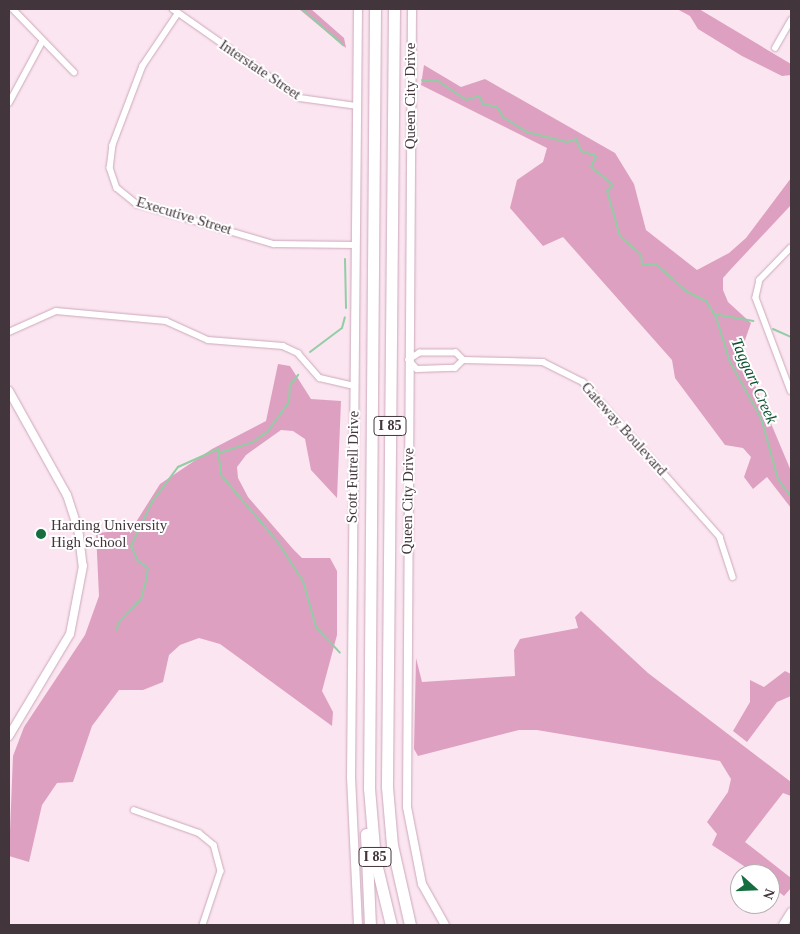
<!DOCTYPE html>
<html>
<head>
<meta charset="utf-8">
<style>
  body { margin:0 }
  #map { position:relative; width:800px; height:934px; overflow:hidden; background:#fbe5f0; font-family:"Times New Roman",serif }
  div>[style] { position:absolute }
  .forest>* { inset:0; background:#dea0c0 }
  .stream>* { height:2px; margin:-1px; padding:0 1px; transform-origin:1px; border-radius:1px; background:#92cda5 }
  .roads { filter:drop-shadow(0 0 1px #cba9ba) drop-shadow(0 0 1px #cba9ba) }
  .minor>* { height:5.5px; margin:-2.75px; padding:0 2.75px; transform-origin:2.75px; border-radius:2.75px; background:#fff }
  .tertiary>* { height:8px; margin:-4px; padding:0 4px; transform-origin:4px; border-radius:4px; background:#fff }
  .motorway>* { height:11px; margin:-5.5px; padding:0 5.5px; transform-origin:5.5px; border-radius:5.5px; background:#fff }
  .dots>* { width:14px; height:14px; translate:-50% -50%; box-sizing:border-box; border:2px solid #fff; border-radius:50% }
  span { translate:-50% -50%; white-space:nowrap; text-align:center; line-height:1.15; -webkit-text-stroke:4px #fff; paint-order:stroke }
  .shield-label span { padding:1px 4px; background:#fff; border:1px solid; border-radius:4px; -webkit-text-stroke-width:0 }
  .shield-label { font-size:14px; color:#43353c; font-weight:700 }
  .street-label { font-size:15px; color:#43353c }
  .poi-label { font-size:15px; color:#43353c }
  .left { translate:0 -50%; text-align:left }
  .water-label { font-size:16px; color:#0a522d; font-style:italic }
  .frame { position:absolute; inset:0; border:10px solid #43353c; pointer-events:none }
  .north { position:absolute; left:730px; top:864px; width:50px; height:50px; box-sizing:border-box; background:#fff; border:1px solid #b4aeb1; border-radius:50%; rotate:110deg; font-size:14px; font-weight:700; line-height:20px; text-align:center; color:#43353c }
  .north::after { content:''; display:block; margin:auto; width:18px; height:22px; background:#166d3f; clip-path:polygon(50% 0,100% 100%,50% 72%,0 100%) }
</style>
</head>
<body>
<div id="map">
  <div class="forest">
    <div style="clip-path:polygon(299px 9px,311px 9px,344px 38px,346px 48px)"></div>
    <div style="clip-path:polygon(677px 9px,699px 9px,791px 64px,791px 75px,782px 76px,742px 56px,698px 29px,690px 16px)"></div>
    <div style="clip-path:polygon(424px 65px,461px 87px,485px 79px,615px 153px,634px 184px,646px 230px,697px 270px,729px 253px,746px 238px,791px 178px,791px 205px,731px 269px,723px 278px,723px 290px,728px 302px,751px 323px,744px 343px,746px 364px,791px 471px,791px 508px,767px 477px,753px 489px,744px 477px,751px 457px,743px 448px,725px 445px,675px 378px,672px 360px,563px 237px,543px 246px,510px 208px,517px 180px,543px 162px,547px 148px,421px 85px)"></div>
    <div style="clip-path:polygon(278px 364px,290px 366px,311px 399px,341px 401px,337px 498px,311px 470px,305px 439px,293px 431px,281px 430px,246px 455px,237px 467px,238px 478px,248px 497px,293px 549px,302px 558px,330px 558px,337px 571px,337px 635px,322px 691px,333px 712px,332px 726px,220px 644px,199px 638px,180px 645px,169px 655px,163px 682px,143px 690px,119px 690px,92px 726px,73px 782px,57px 783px,42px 805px,29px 862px,9px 856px,13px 756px,24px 727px,85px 635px,99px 596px,96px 533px,131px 530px,160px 484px,212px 449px,266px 421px)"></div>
    <div style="clip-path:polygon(581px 611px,648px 673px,791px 782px,791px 796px,783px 793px,745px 842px,791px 878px,791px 888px,784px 896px,770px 885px,770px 874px,756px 874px,712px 845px,717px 834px,707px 822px,728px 792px,731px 779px,720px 761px,537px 730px,519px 730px,418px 756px,414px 749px,416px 658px,422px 682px,515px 676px,514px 650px,520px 639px,578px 628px,575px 617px)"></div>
    <div style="clip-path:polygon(785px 671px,791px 674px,791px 696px,777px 702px,747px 742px,733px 731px,750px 702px,750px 680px,764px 687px)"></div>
  </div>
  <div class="stream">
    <div style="left:302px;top:9px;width:55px;rotate:41.3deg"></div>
    <div style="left:422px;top:80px;width:16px;rotate:4deg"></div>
    <div style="left:438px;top:81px;width:34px;rotate:34deg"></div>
    <div style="left:466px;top:100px;width:14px;rotate:-17deg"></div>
    <div style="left:479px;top:96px;width:9px;rotate:63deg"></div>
    <div style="left:483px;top:104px;width:14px;rotate:12deg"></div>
    <div style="left:497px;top:107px;width:12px;rotate:59deg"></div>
    <div style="left:503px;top:117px;width:28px;rotate:32deg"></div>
    <div style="left:527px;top:132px;width:41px;rotate:14deg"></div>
    <div style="left:567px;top:142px;width:9px;rotate:-18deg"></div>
    <div style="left:576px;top:139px;width:13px;rotate:67deg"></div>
    <div style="left:581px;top:151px;width:16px;rotate:18deg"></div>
    <div style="left:596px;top:156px;width:12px;rotate:114deg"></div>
    <div style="left:591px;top:167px;width:28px;rotate:39deg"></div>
    <div style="left:613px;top:185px;width:8px;rotate:135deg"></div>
    <div style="left:607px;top:191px;width:47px;rotate:73.9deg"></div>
    <div style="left:620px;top:236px;width:28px;rotate:42deg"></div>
    <div style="left:641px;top:255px;width:9px;rotate:84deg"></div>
    <div style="left:642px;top:264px;width:15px;rotate:4deg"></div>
    <div style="left:657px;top:265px;width:39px;rotate:42deg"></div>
    <div style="left:686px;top:291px;width:22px;rotate:27deg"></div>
    <div style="left:706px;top:301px;width:19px;rotate:58deg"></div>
    <div style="left:716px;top:317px;width:47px;rotate:72.7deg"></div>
    <div style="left:730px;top:362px;width:64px;rotate:61deg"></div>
    <div style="left:761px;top:418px;width:63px;rotate:74.4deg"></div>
    <div style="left:778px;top:479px;width:22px;rotate:54deg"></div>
    <div style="left:345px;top:259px;width:49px;rotate:88.8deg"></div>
    <div style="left:714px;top:314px;width:40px;rotate:10deg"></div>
    <div style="left:773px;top:329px;width:20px;rotate:24deg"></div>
    <div style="left:310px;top:352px;width:40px;rotate:-37deg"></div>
    <div style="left:342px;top:328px;width:11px;rotate:-75deg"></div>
    <div style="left:219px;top:453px;width:36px;rotate:-18deg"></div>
    <div style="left:253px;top:442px;width:19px;rotate:-36deg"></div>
    <div style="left:268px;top:431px;width:36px;rotate:-54deg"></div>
    <div style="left:289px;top:402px;width:17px;rotate:-87deg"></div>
    <div style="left:290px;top:385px;width:13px;rotate:-51deg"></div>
    <div style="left:117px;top:630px;width:7px;rotate:-82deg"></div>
    <div style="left:118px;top:623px;width:33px;rotate:-46deg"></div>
    <div style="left:141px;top:599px;width:20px;rotate:-75deg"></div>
    <div style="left:146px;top:580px;width:12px;rotate:-81deg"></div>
    <div style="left:148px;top:568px;width:12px;rotate:-145deg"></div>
    <div style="left:138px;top:561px;width:17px;rotate:-115deg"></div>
    <div style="left:131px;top:546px;width:49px;rotate:-64.5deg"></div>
    <div style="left:152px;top:502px;width:44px;rotate:-53.4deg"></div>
    <div style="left:178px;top:467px;width:44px;rotate:-24.2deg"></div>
    <div style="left:218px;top:449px;width:26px;rotate:83deg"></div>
    <div style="left:221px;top:475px;width:87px;rotate:49.7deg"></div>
    <div style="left:277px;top:541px;width:48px;rotate:57deg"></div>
    <div style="left:303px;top:581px;width:48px;rotate:74.2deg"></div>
    <div style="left:316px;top:627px;width:35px;rotate:47deg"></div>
  </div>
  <div class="roads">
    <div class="minor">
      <div style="left:13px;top:9px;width:88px;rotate:45.9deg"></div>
      <div style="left:173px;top:9px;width:155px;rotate:35deg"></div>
      <div style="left:300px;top:98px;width:58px;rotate:8deg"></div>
      <div style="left:178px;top:14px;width:63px;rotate:123.9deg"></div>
      <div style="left:143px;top:66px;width:85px;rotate:110.8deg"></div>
      <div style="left:113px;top:145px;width:23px;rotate:97deg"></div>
      <div style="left:110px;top:168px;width:21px;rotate:71deg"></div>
      <div style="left:117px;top:188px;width:26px;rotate:39deg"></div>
      <div style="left:137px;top:204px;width:143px;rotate:16.3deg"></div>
      <div style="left:274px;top:244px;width:81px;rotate:0.7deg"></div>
      <div style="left:775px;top:48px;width:32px;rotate:-60deg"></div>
      <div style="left:9px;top:103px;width:69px;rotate:-61.6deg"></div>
      <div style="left:791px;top:248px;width:45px;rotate:134.1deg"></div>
      <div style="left:760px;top:280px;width:18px;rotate:103deg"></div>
      <div style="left:756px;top:298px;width:99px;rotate:69.4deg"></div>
      <div style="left:9px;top:332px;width:51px;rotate:-24.1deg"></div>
      <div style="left:56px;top:311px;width:110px;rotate:5.2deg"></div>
      <div style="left:166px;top:321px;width:46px;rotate:24.3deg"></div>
      <div style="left:208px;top:340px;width:75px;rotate:4.6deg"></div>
      <div style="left:283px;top:346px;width:17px;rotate:25deg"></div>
      <div style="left:298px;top:353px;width:33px;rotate:49deg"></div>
      <div style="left:320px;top:378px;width:35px;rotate:13deg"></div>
      <div style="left:463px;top:360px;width:10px;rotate:-135deg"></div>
      <div style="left:456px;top:353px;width:36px;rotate:180deg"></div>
      <div style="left:420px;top:353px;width:13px;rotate:148deg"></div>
      <div style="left:409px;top:360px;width:12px;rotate:48deg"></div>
      <div style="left:417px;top:369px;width:38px;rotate:-2deg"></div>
      <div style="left:455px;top:368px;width:11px;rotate:-45deg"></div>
      <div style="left:463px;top:360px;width:80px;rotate:1.4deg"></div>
      <div style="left:543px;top:362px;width:45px;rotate:26.6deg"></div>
      <div style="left:583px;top:382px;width:207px;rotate:48.5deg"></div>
      <div style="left:720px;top:537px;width:42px;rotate:72deg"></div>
      <div style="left:134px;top:810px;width:69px;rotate:19.5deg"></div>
      <div style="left:199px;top:833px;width:19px;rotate:39deg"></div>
      <div style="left:214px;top:845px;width:27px;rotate:75deg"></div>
      <div style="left:221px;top:871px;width:57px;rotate:108.4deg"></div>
    </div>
    <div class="tertiary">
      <div style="left:358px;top:9px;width:768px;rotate:90.52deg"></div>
      <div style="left:351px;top:777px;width:148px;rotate:87.3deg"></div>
      <div style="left:412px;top:9px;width:798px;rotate:90.36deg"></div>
      <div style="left:407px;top:807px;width:78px;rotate:79deg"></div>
      <div style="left:422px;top:884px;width:47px;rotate:60.7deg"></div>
      <div style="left:9px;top:391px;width:119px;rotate:60.9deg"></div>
      <div style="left:67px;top:495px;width:35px;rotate:72deg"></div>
      <div style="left:78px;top:528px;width:38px;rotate:83deg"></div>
      <div style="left:83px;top:566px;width:69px;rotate:100.8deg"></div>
      <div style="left:70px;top:634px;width:119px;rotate:120.9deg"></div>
      <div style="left:783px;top:925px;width:15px;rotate:-58deg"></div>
    </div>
    <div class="motorway">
      <div style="left:375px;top:9px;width:779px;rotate:90.44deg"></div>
      <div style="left:369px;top:788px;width:71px;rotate:85.2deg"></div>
      <div style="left:375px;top:859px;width:68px;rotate:76.4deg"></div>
      <div style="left:394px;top:9px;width:778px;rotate:90.52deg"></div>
      <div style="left:387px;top:787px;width:58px;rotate:85.1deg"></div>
      <div style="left:392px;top:845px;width:82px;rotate:77.3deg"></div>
      <div style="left:366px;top:834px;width:91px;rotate:87.5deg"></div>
    </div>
  </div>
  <div class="dots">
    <div style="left:41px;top:534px;background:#166d3f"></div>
  </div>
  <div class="shield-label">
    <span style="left:390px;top:426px">I 85</span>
    <span style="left:375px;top:857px">I 85</span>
  </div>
  <div class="street-label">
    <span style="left:260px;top:70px;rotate:34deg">Interstate Street</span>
    <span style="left:411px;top:96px;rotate:-90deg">Queen City Drive</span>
    <span style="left:184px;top:216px;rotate:17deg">Executive Street</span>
    <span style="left:624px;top:429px;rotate:48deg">Gateway Boulevard</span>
    <span style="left:353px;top:467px;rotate:-89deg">Scott Futrell Drive</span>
    <span style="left:408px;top:501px;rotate:-89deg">Queen City Drive</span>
  </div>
  <div class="poi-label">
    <span class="left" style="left:51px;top:534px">Harding University<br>High School</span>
  </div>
  <div class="water-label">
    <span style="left:754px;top:381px;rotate:66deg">Taggart Creek</span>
  </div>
  <div class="frame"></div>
  <div class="north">N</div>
</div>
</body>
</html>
